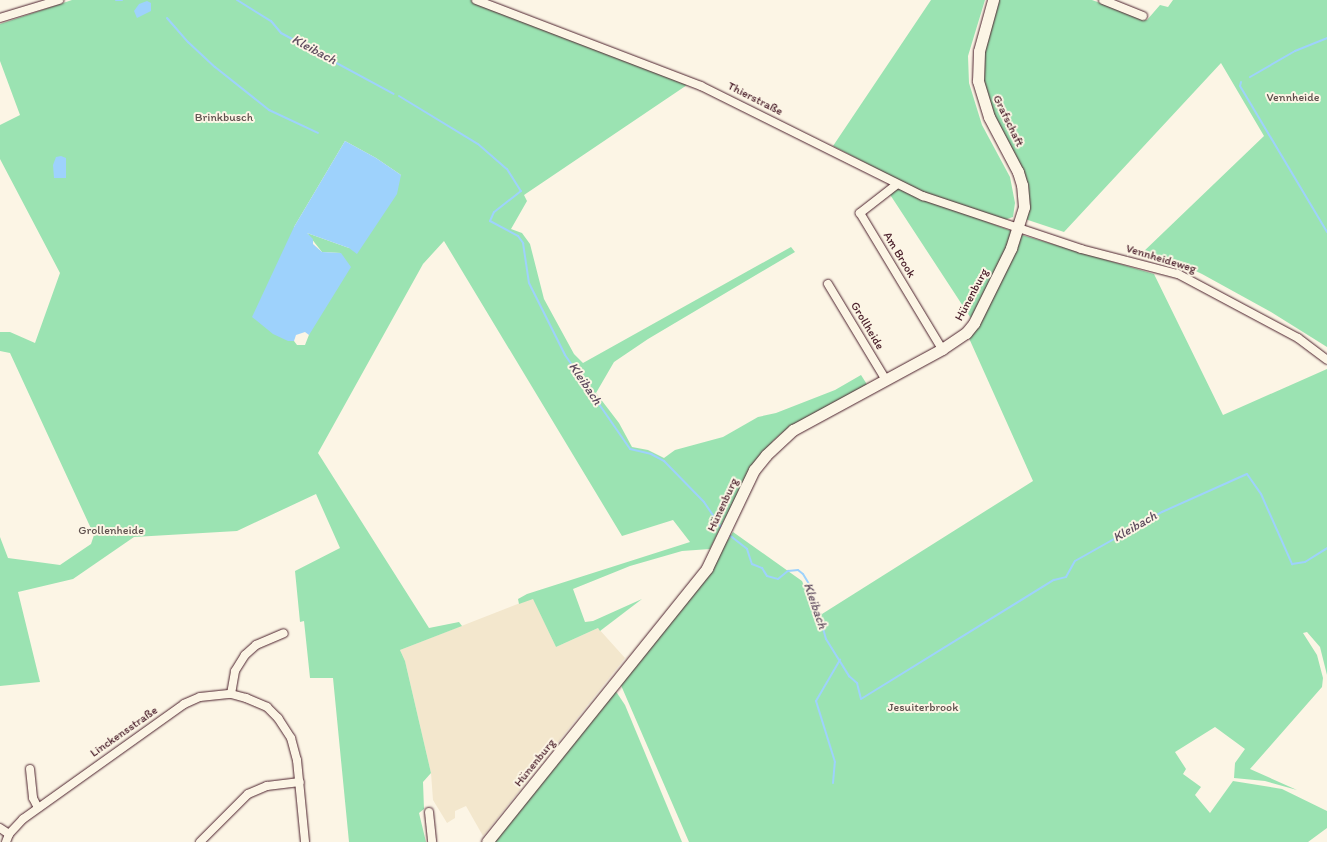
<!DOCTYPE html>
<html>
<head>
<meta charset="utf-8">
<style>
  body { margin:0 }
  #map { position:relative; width:1327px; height:842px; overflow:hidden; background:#fcf5e5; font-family:Itim,sans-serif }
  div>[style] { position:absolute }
  .built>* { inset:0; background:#f3e7cd }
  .green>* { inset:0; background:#9be3b2 }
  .water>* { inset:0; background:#9ed2fc }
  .stream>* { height:2px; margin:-1px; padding:0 1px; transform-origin:1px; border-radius:1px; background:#9ed2fc }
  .roads { filter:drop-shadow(0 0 1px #4a1f2b) drop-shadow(0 0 1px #4a1f2b) }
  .street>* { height:8px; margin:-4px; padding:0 4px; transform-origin:4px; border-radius:4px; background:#fcf5e5 }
  .secondary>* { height:11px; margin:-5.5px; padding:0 5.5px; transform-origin:5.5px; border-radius:5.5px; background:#fcf5e5 }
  span { translate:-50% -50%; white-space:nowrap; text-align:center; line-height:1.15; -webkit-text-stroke:4px #fcf5e5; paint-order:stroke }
  .park-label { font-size:12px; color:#5e504d }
  .street-label { font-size:12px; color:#4a1f2b }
  .water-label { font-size:13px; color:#5f4c5f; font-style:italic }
</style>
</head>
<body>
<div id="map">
  <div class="built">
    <div style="clip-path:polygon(533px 598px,556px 647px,598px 628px,625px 658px,483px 836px,466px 806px,455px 811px,455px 818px,447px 823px,433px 800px,431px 773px,405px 661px,400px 650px)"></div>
  </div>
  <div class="green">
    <div style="clip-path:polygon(evenodd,72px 0,472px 0,687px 85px,524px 195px,527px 201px,511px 229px,522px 233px,530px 244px,544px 299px,574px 354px,583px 363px,791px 247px,795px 252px,648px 339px,614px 362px,596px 393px,619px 423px,632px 447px,648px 450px,664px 458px,675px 450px,723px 437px,758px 417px,776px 413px,835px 390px,861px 375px,868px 386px,782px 433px,773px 441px,724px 520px,710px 549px,682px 551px,630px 566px,573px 589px,585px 622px,593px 621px,642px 599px,600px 631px,598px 628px,556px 647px,533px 599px,519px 604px,518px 599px,527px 594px,690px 542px,673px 520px,622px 536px,444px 241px,423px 264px,318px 453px,429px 628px,459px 622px,462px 626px,400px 650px,405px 661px,431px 773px,423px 782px,424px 809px,419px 813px,426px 842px,349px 842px,333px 678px,310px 678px,304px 621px,300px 622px,295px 571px,340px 548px,316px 494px,237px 531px,134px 537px,73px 579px,18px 592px,40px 682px,0 686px,0 537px,8px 558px,60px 565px,91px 544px,94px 535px,10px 353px,0 351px,0 332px,10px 332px,35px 343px,60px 273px,0 159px,0 125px,20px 115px,0 61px,0 24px,72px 0,345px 141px,376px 158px,401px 175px,349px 248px,307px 233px,322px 252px,341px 253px,305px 345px,297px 345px,294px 341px,288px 341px,294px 227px,345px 141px)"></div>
    <div style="clip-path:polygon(931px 0,985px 0,968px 56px,969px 83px,982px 125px,1010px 177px,1015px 203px,1013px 217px,1001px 221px,925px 194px,833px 146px)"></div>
    <div style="clip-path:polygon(998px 0,1092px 0,1147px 20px,1160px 5px,1168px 7px,1173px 0,1327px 0,1327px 347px,1271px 312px,1202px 274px,1183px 265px,1141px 254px,1264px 136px,1221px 63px,1064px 232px,1025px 219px,1028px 198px,985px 98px,982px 53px)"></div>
    <div style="clip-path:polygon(895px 187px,1022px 235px,1154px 274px,1223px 415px,1327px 369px,1327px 675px,1320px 647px,1307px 632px,1303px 633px,1317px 655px,1323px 678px,1322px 687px,1250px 769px,1297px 790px,1265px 781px,1234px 778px,1235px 763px,1245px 749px,1215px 727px,1175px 752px,1186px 769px,1183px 774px,1201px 787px,1195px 795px,1210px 813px,1233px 781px,1282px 789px,1327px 811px,1327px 828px,1308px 842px,689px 842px,620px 683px,698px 586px,733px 532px,802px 581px,810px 599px,822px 614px,1033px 481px,968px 336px,976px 326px,889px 193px)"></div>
    <div style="clip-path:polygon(615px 690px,625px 705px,682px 842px,491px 842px)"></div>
  </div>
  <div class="water">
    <div style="clip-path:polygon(147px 1px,151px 3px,151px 11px,137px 18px,134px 11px,139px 4px)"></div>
    <div style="clip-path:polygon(345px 141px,376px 158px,401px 175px,397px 194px,357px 254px,349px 248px,307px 233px,313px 239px,313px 244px,322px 252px,341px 253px,351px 267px,309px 335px,305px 332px,296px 335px,294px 341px,288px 341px,273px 334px,252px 317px,294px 227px)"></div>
    <div style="clip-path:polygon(61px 156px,66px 158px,66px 178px,54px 178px,53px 165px,56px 157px)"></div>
  </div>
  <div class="stream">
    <div style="left:116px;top:0;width:6px"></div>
    <div style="left:237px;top:0;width:40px;rotate:32deg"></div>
    <div style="left:271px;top:21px;width:16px;rotate:50deg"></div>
    <div style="left:281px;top:33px;width:128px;rotate:28.4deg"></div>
    <div style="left:167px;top:18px;width:32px;rotate:49deg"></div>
    <div style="left:188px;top:42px;width:37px;rotate:43deg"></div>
    <div style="left:215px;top:67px;width:69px;rotate:38.5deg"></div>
    <div style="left:269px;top:110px;width:54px;rotate:25.1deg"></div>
    <div style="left:1250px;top:77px;width:52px;rotate:-30deg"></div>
    <div style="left:1295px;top:51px;width:35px;rotate:-22deg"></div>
    <div style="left:1241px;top:82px;width:4px;rotate:104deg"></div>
    <div style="left:1240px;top:86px;width:170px;rotate:59.2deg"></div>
    <div style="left:399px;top:96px;width:92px;rotate:31.3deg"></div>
    <div style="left:478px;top:144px;width:38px;rotate:41deg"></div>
    <div style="left:507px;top:169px;width:26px;rotate:58deg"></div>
    <div style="left:521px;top:191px;width:34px;rotate:142deg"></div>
    <div style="left:494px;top:212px;width:10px;rotate:114deg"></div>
    <div style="left:490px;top:221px;width:32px;rotate:28deg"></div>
    <div style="left:518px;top:236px;width:9px;rotate:54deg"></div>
    <div style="left:523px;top:243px;width:40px;rotate:81.5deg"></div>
    <div style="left:529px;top:283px;width:80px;rotate:63.4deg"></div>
    <div style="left:565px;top:355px;width:114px;rotate:55.3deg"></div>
    <div style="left:630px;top:449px;width:22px;rotate:13deg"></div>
    <div style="left:651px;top:454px;width:15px;rotate:28deg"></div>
    <div style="left:664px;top:461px;width:57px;rotate:45.7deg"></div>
    <div style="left:704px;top:502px;width:32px;rotate:56deg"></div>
    <div style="left:728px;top:534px;width:24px;rotate:38deg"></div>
    <div style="left:747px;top:549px;width:16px;rotate:72deg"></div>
    <div style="left:752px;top:564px;width:11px;rotate:22deg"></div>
    <div style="left:762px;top:568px;width:9px;rotate:58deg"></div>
    <div style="left:767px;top:576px;width:11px;rotate:15deg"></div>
    <div style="left:778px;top:579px;width:13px;rotate:-39deg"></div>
    <div style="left:788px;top:571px;width:10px;rotate:-6deg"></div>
    <div style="left:798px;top:570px;width:6px;rotate:39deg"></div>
    <div style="left:803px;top:574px;width:17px;rotate:59deg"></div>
    <div style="left:812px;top:589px;width:52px;rotate:74.4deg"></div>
    <div style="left:826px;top:639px;width:44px;rotate:58.1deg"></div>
    <div style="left:849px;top:676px;width:11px;rotate:41deg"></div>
    <div style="left:857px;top:683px;width:16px;rotate:76deg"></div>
    <div style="left:861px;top:699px;width:227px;rotate:-31.7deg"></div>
    <div style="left:1054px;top:580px;width:12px;rotate:-14deg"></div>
    <div style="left:1066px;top:577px;width:18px;rotate:-61deg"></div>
    <div style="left:1075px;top:561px;width:100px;rotate:-29.4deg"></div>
    <div style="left:1162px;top:512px;width:93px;rotate:-24.1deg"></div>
    <div style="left:1247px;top:474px;width:24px;rotate:55deg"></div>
    <div style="left:1261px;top:494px;width:77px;rotate:66.1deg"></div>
    <div style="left:1292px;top:564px;width:13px;rotate:-9deg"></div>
    <div style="left:1305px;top:562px;width:26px;rotate:-32deg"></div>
    <div style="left:833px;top:783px;width:21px;rotate:-85deg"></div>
    <div style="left:835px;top:762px;width:64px;rotate:-107.3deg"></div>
    <div style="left:816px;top:701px;width:48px;rotate:-59.7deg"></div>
  </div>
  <div class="roads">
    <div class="street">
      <div style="left:476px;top:0;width:241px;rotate:20.9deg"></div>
      <div style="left:701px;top:86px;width:248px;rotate:26.4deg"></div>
      <div style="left:923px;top:196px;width:167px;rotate:18.5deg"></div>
      <div style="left:1081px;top:249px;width:100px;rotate:14.5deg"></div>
      <div style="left:1178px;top:274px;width:136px;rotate:28.1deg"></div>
      <div style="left:1298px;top:338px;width:36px;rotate:37deg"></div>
      <div style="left:1103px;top:0;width:43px;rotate:21.8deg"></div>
      <div style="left:0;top:18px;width:62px;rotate:-17deg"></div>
      <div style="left:896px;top:185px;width:46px;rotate:142.1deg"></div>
      <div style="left:860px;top:213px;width:159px;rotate:58.9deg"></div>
      <div style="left:828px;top:284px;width:112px;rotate:58.9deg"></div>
      <div style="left:231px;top:694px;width:23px;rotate:-80deg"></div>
      <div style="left:235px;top:671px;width:19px;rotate:-58deg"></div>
      <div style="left:245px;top:655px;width:15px;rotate:-42deg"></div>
      <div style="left:256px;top:645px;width:30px;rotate:-23deg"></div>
      <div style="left:30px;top:769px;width:29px;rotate:84deg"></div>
      <div style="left:33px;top:798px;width:11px;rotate:63deg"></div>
      <div style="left:429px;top:812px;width:30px;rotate:84deg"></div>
      <div style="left:0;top:828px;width:11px;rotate:34deg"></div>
      <div style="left:6px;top:842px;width:9px;rotate:-69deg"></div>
      <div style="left:9px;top:834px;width:21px;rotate:-47deg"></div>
      <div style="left:23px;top:819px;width:198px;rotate:-35.5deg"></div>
      <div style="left:184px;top:704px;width:17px;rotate:-24deg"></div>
      <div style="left:200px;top:697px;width:31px;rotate:-6deg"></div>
      <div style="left:231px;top:694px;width:16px;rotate:15deg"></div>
      <div style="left:246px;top:698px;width:23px;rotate:23deg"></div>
      <div style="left:267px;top:707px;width:16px;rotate:45deg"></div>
      <div style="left:278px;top:718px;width:24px;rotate:57deg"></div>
      <div style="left:291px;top:738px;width:23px;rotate:75deg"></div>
      <div style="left:297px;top:760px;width:82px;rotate:84.4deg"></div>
      <div style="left:200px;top:842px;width:68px;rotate:-45deg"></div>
      <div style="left:248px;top:794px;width:21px;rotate:-23deg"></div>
      <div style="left:267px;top:786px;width:33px;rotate:-7deg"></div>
    </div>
    <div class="secondary">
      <div style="left:487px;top:842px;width:351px;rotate:-51.2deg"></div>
      <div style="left:707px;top:568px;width:109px;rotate:-64.4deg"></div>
      <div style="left:754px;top:470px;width:19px;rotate:-51deg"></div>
      <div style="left:766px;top:455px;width:37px;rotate:-43deg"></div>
      <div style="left:793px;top:430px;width:170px;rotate:-28.5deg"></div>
      <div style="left:942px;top:349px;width:29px;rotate:-34deg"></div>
      <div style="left:966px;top:333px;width:13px;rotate:-51deg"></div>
      <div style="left:974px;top:323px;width:84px;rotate:-63.7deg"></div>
      <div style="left:1011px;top:248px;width:43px;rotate:-72.4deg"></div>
      <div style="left:1024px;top:207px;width:22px;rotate:-95deg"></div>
      <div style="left:1022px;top:185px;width:14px;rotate:-107deg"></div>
      <div style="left:1018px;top:172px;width:62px;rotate:-117.8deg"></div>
      <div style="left:989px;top:117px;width:38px;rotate:-107deg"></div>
      <div style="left:978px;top:81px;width:30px;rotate:-88deg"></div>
      <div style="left:979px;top:51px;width:53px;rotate:-74.6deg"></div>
    </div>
  </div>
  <div class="park-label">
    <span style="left:1293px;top:98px">Vennheide</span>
    <span style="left:224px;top:118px">Brinkbusch</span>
    <span style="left:111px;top:531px">Grollenheide</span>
    <span style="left:923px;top:708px">Jesuiterbrook</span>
  </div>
  <div class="street-label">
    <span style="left:755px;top:99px;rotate:27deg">Thierstraße</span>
    <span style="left:1008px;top:121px;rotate:64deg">Grafschaft</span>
    <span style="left:899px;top:255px;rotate:59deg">Am Brook</span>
    <span style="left:1161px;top:259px;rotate:17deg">Vennheideweg</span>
    <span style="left:972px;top:295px;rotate:-62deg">Hünenburg</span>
    <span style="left:867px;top:326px;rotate:59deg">Grollheide</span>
    <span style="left:723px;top:505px;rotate:-65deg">Hünenburg</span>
    <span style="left:124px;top:732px;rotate:-35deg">Linckensstraße</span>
    <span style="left:535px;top:763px;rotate:-51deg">Hünenburg</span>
  </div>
  <div class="water-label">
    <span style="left:314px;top:50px;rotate:28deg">Kleibach</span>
    <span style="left:585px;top:384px;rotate:56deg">Kleibach</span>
    <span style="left:1135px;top:527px;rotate:-30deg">Kleibach</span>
    <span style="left:815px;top:606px;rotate:71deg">Kleibach</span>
  </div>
</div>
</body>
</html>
